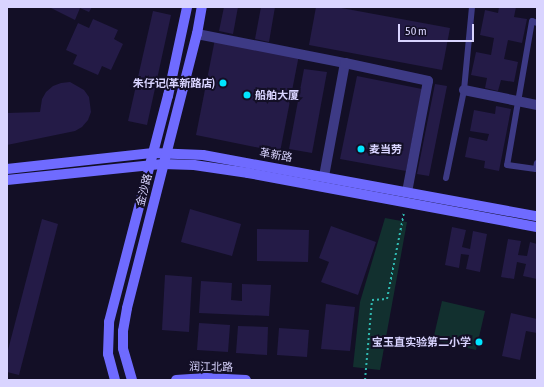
<!DOCTYPE html>
<html>
<head>
<meta charset="utf-8">
<style>
  body { margin:0 }
  #map { position:relative; width:544px; height:387px; overflow:hidden; background:#130f26; font-family:"Asap Condensed","Noto Sans SC",sans-serif }
  div>[style] { position:absolute }
  .green>* { inset:0; background:#12302f }
  .building>* { inset:0; background:#241b47 }
  .path>* { height:2px; margin-top:-1px; transform-origin:0; background:repeating-linear-gradient(90deg,#2fb8b0 0 2px,transparent 0 5px) }
  .lane>* { height:6px; margin:-3px; padding:0 3px; transform-origin:3px; border-radius:3px; background:#3d3a85 }
  .street>* { height:10px; margin:-5px; padding:0 5px; transform-origin:5px; border-radius:5px; background:#3d3a85 }
  .secondary>* { height:10px; margin:-5px; padding:0 5px; transform-origin:5px; border-radius:5px; background:#6f6bff }
  .dots>* { width:11px; height:11px; translate:-50% -50%; box-sizing:border-box; border:2px solid #130f26; border-radius:50% }
  span { translate:-50% -50%; white-space:nowrap; text-align:center; line-height:1.15; -webkit-text-stroke:4px #130f26; paint-order:stroke }
  .poi-label { font-size:11px; color:#d9d4ff; font-weight:700 }
  .right { translate:-100% -50%; text-align:right }
  .left { translate:0 -50%; text-align:left }
  .street-label { font-size:11px; color:#d9d4ff }
  .frame { position:absolute; inset:0; border:8px solid #d9d4ff; pointer-events:none }
  .scale { position:absolute; left:398px; top:24px; width:76px; height:18px; box-sizing:border-box; border:2px solid #d9d4ff; border-top:0; padding-left:5px; font-size:12px; line-height:14px; white-space:nowrap; color:#d9d4ff; -webkit-text-stroke:3px #130f26; paint-order:stroke }
</style>
</head>
<body>
<div id="map">
  <div class="green">
    <div style="clip-path:polygon(385px 218px,407px 222px,380px 370px,353px 367px,360px 302px)"></div>
    <div style="clip-path:polygon(442px 301px,485px 311px,476px 350px,433px 340px)"></div>
  </div>
  <div class="building">
    <div style="clip-path:polygon(49px 7px,92px 7px,89px 12px,80px 8px,75px 20px)"></div>
    <div style="clip-path:polygon(224px 7px,238px 7px,233px 34px,219px 31px)"></div>
    <div style="clip-path:polygon(261px 7px,275px 7px,269px 42px,255px 39px)"></div>
    <div style="clip-path:polygon(316px 7px,336px 7px,450px 28px,442px 70px,309px 45px)"></div>
    <div style="clip-path:polygon(499px 7px,516px 7px,514px 17px,527px 19px,522px 43px,508px 40px,504px 59px,518px 62px,514px 82px,501px 80px,498px 91px,485px 88px,487px 78px,471px 75px,476px 52px,491px 55px,494px 38px,480px 35px,485px 10px,498px 13px)"></div>
    <div style="clip-path:polygon(153px 11px,171px 15px,147px 125px,128px 121px)"></div>
    <div style="clip-path:polygon(93px 19px,118px 30px,114px 39px,123px 44px,111px 70px,102px 66px,98px 75px,73px 64px,77px 55px,66px 50px,78px 23px,89px 28px)"></div>
    <div style="clip-path:polygon(215px 39px,299px 55px,280px 152px,196px 135px)"></div>
    <div style="clip-path:polygon(304px 69px,327px 72px,312px 153px,289px 149px)"></div>
    <div style="clip-path:polygon(357px 76px,422px 89px,406px 171px,340px 159px)"></div>
    <div style="clip-path:polygon(70px 82px,84px 90px,89px 97px,91px 112px,88px 120px,82px 127px,75px 131px,7px 145px,7px 113px,40px 112px,42px 99px,46px 92px,53px 86px,61px 83px)"></div>
    <div style="clip-path:polygon(435px 84px,447px 86px,429px 176px,417px 174px)"></div>
    <div style="clip-path:polygon(496px 106px,511px 109px,499px 171px,484px 168px,485px 161px,465px 157px,469px 137px,487px 141px,489px 134px,470px 131px,474px 110px,495px 114px)"></div>
    <div style="clip-path:polygon(190px 209px,241px 224px,232px 256px,181px 242px)"></div>
    <div style="clip-path:polygon(42px 219px,58px 224px,19px 375px,7px 372px,7px 354px)"></div>
    <div style="clip-path:polygon(331px 226px,376px 242px,358px 295px,321px 282px,329px 262px,319px 258px)"></div>
    <div style="clip-path:polygon(452px 227px,466px 230px,462px 247px,470px 249px,473px 231px,487px 234px,480px 272px,466px 269px,469px 255px,461px 254px,459px 268px,445px 265px)"></div>
    <div style="clip-path:polygon(257px 229px,309px 230px,308px 262px,257px 261px)"></div>
    <div style="clip-path:polygon(508px 239px,521px 241px,518px 255px,527px 256px,530px 242px,537px 244px,537px 279px,523px 276px,526px 264px,517px 262px,514px 279px,501px 277px)"></div>
    <div style="clip-path:polygon(165px 275px,192px 277px,189px 332px,162px 330px)"></div>
    <div style="clip-path:polygon(201px 281px,232px 283px,231px 300px,242px 301px,242px 284px,271px 285px,269px 316px,199px 313px)"></div>
    <div style="clip-path:polygon(326px 304px,355px 307px,350px 351px,321px 349px)"></div>
    <div style="clip-path:polygon(511px 313px,537px 319px,537px 333px,526px 331px,520px 360px,502px 356px)"></div>
    <div style="clip-path:polygon(199px 323px,230px 325px,228px 352px,197px 350px)"></div>
    <div style="clip-path:polygon(238px 326px,268px 327px,267px 355px,236px 353px)"></div>
    <div style="clip-path:polygon(279px 328px,309px 330px,307px 357px,277px 355px)"></div>
  </div>
  <div class="path">
    <div style="left:365px;top:380px;width:80px;rotate:-85deg"></div>
    <div style="left:372px;top:300px;width:15px;rotate:-4deg"></div>
    <div style="left:387px;top:299px;width:89px;rotate:-78.9deg"></div>
  </div>
  <div class="lane">
    <div style="left:537px;top:23px;width:5px;rotate:-158deg"></div>
    <div style="left:532px;top:21px;width:146px;rotate:99.8deg"></div>
    <div style="left:507px;top:165px;width:29px;rotate:8deg"></div>
    <div style="left:536px;top:169px;width:6px;rotate:-81deg"></div>
    <div style="left:446px;top:178px;width:90px;rotate:-78.4deg"></div>
    <div style="left:464px;top:90px;width:83px;rotate:-84.5deg"></div>
  </div>
  <div class="street">
    <div style="left:197px;top:34px;width:151px;rotate:11.1deg"></div>
    <div style="left:345px;top:63px;width:115px;rotate:100.5deg"></div>
    <div style="left:345px;top:63px;width:85px;rotate:12.2deg"></div>
    <div style="left:428px;top:81px;width:113px;rotate:100.7deg"></div>
    <div style="left:464px;top:90px;width:75px;rotate:11.6deg"></div>
  </div>
  <div class="secondary">
    <div style="left:7px;top:169px;width:147px;rotate:-6.3deg"></div>
    <div style="left:153px;top:153px;width:50px;rotate:2.3deg"></div>
    <div style="left:203px;top:155px;width:340px;rotate:10.4deg"></div>
    <div style="left:7px;top:180px;width:157px;rotate:-5.9deg"></div>
    <div style="left:163px;top:164px;width:31px;rotate:2deg"></div>
    <div style="left:194px;top:165px;width:55px;rotate:8.4deg"></div>
    <div style="left:248px;top:173px;width:294px;rotate:10.6deg"></div>
    <div style="left:115px;top:380px;width:27px;rotate:-105deg"></div>
    <div style="left:108px;top:354px;width:32px;rotate:-88deg"></div>
    <div style="left:109px;top:322px;width:234px;rotate:-75.4deg"></div>
    <div style="left:168px;top:96px;width:91px;rotate:-77.9deg"></div>
    <div style="left:132px;top:380px;width:33px;rotate:-106deg"></div>
    <div style="left:123px;top:348px;width:17px;rotate:-90deg"></div>
    <div style="left:123px;top:331px;width:23px;rotate:-80deg"></div>
    <div style="left:127px;top:308px;width:283px;rotate:-75.7deg"></div>
    <div style="left:197px;top:34px;width:27px;rotate:-80deg"></div>
    <div style="left:176px;top:380px;width:30px;rotate:-4deg"></div>
    <div style="left:206px;top:378px;width:40px;rotate:2.9deg"></div>
  </div>
  <div class="dots">
    <div style="left:223px;top:83px;background:#00e5ff"></div>
    <div style="left:247px;top:95px;background:#00e5ff"></div>
    <div style="left:361px;top:149px;background:#00e5ff"></div>
    <div style="left:479px;top:342px;background:#00e5ff"></div>
  </div>
  <div class="poi-label">
    <span class="right" style="left:215px;top:83px">朱仔记(革新路店)</span>
    <span class="left" style="left:255px;top:95px">船舶大厦</span>
    <span class="left" style="left:369px;top:149px">麦当劳</span>
    <span class="right" style="left:471px;top:342px">宝玉直实验第二小学</span>
  </div>
  <div class="street-label">
    <span style="left:276px;top:155px;rotate:10deg">革新路</span>
    <span style="left:144px;top:190px;rotate:-76deg">金沙路</span>
    <span style="left:211px;top:367px;rotate:1deg">润江北路</span>
  </div>
  <div class="frame"></div>
  <div class="scale">50 m</div>
</div>
</body>
</html>
